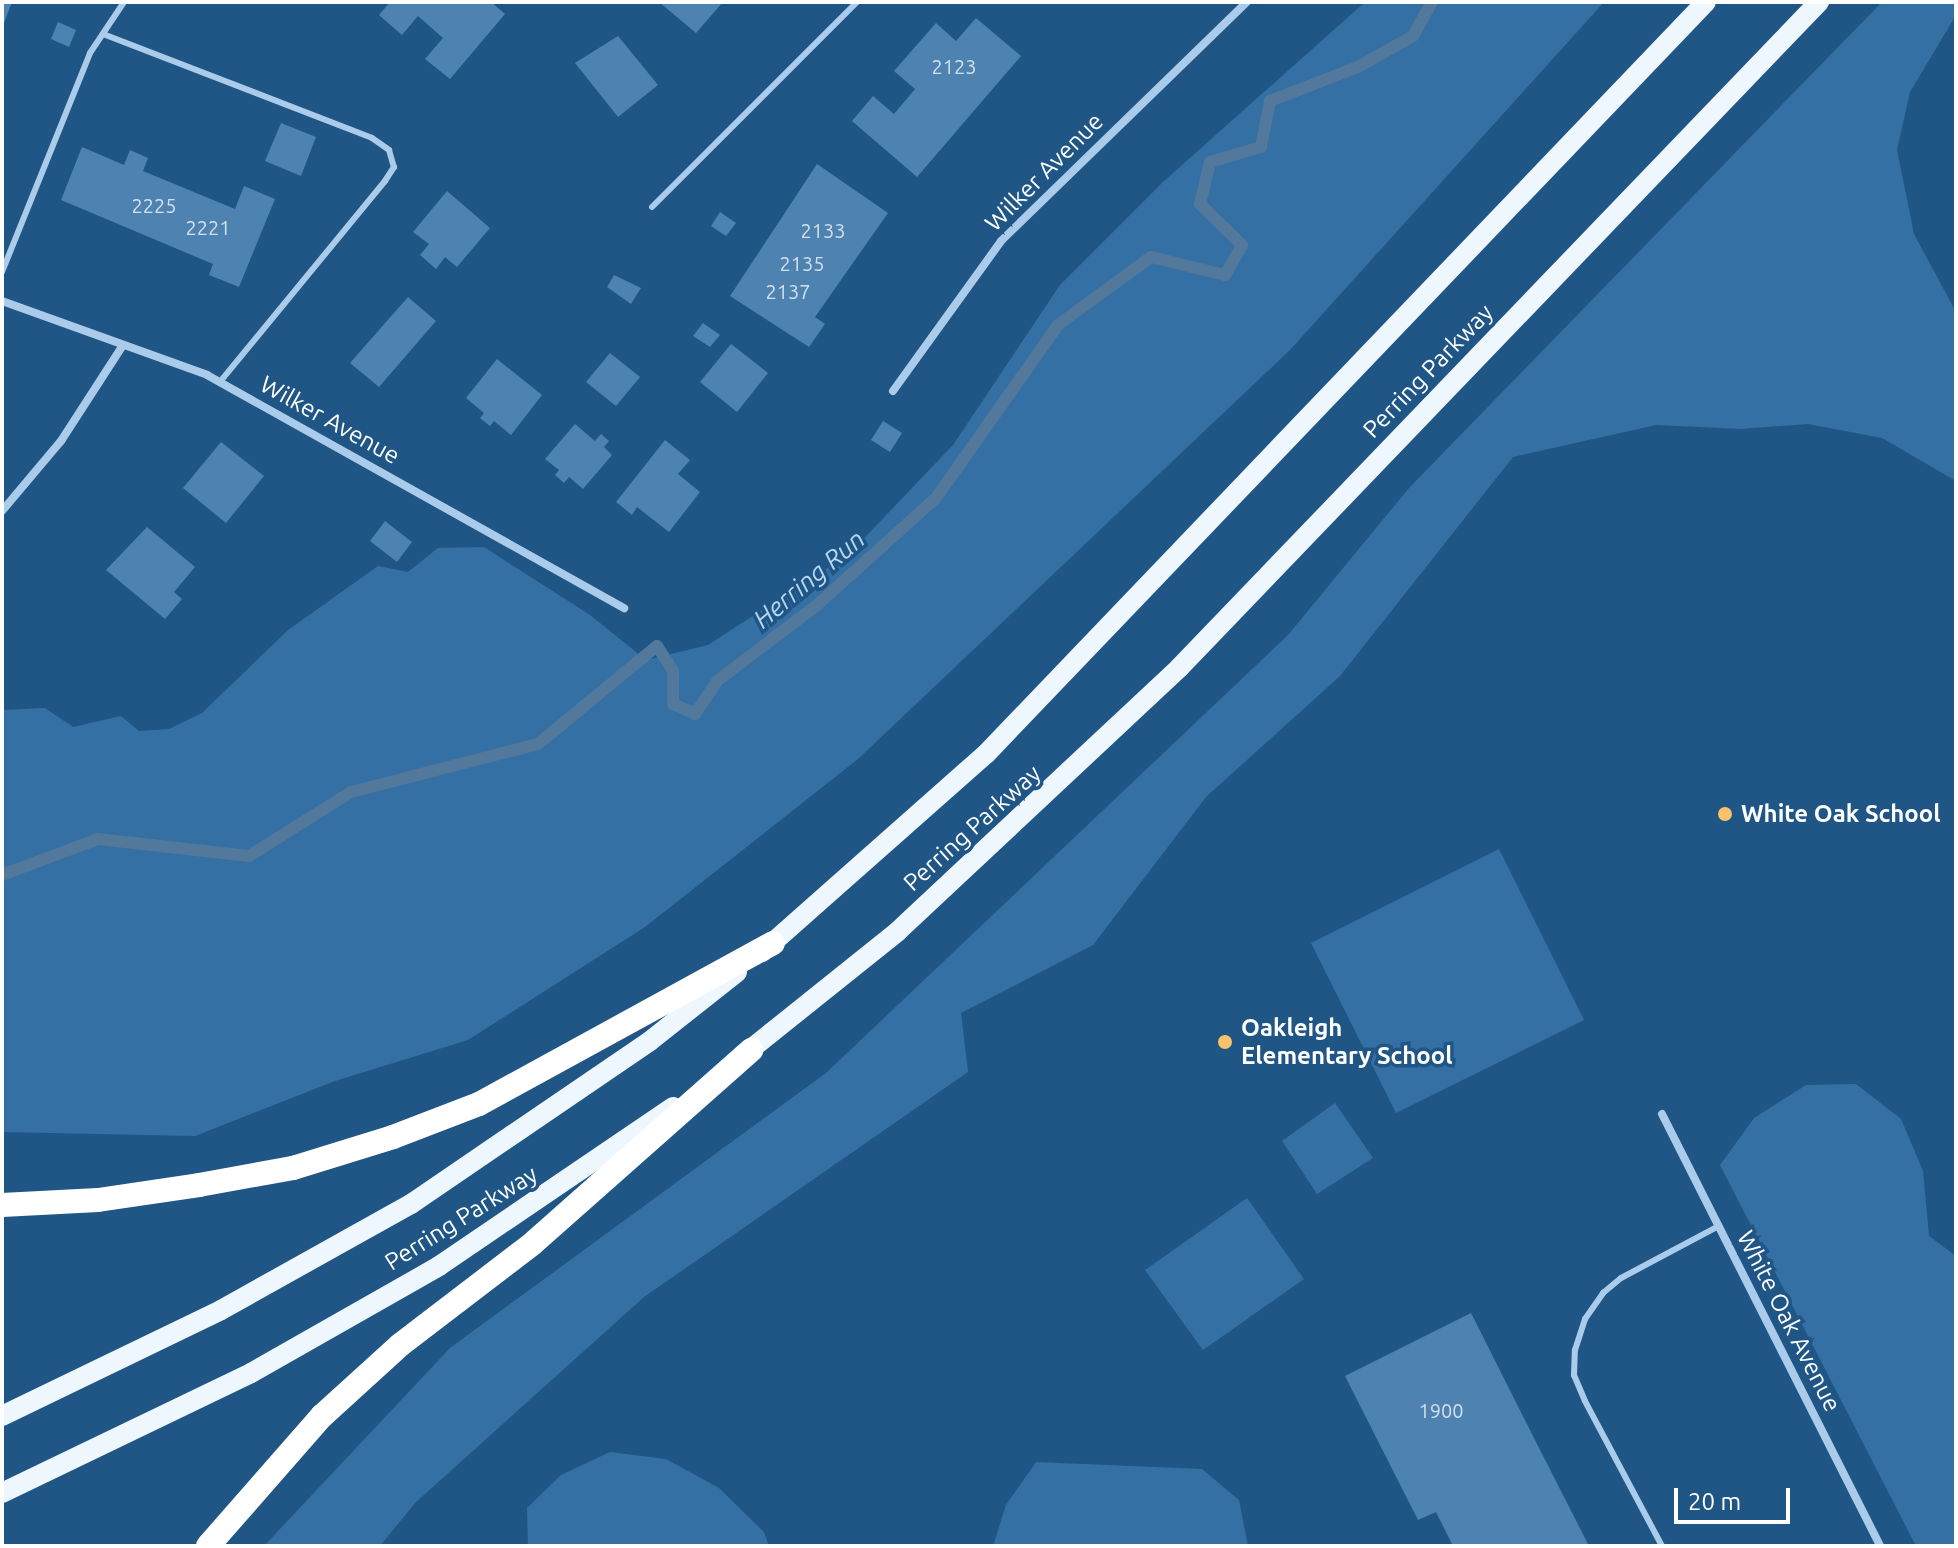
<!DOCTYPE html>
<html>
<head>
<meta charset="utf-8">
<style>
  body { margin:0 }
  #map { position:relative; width:1958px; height:1548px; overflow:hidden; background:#205686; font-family:Ubuntu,sans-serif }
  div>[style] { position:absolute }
  .green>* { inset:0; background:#3470a4 }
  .stream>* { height:12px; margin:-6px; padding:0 6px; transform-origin:6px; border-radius:6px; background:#52789b }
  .building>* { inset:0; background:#4d82b1 }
  .lane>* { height:6px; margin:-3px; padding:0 3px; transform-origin:3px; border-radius:3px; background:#aaccea }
  .street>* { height:8px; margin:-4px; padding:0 4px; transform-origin:4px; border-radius:4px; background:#aaccea }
  .primary>* { height:20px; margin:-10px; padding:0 10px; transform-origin:10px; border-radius:10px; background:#eef6fe }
  .highway>* { height:24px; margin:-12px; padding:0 12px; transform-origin:12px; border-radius:12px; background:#fff }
  .dots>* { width:22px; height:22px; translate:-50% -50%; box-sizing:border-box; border:4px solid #205686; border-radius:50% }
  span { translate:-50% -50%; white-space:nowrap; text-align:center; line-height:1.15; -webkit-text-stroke:7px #205686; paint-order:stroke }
  .number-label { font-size:20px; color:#d2e0ec }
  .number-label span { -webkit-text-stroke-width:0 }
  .street-label { font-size:24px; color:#fff }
  .poi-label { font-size:24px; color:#fff; font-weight:700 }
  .left { translate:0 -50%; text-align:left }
  .water-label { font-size:26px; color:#b6d6f1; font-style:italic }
  .frame { position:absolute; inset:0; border:4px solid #fff; pointer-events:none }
  .scale { position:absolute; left:1674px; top:1488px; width:116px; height:36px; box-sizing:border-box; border:4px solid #fff; border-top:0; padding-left:10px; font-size:24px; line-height:28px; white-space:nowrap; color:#fff; -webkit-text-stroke:6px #205686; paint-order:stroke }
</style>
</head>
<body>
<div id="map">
  <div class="green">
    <div style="clip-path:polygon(1365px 2px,1604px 2px,1290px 350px,858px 759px,645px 927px,468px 1040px,335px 1081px,195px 1136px,2px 1132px,2px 710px,45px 708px,73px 727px,121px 716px,139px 731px,169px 729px,202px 713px,288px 630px,378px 566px,408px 572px,438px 548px,484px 547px,590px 615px,646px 660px,708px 645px,849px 554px,953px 445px,1060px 285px,1163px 182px)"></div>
    <div style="clip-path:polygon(1882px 2px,1956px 2px,1956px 15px,1910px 92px,1897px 150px,1914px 234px,1956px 312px,1956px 481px,1882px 438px,1808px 424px,1741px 429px,1656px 425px,1513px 457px,1340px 676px,1206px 797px,1093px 945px,961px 1013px,968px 1072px,644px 1297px,415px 1503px,380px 1546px,264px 1546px,450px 1348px,826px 1073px,1288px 635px,1409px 488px)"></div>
    <div style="clip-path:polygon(1499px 849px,1584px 1020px,1396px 1113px,1311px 943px)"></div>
    <div style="clip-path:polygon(1856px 1084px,1901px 1119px,1923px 1171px,1929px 1236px,1956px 1256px,1956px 1546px,1916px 1546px,1720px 1165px,1754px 1118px,1806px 1085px)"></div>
    <div style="clip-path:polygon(1335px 1103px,1373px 1158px,1317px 1194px,1282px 1141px)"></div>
    <div style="clip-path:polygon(1247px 1198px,1304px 1279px,1203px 1350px,1145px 1270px)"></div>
    <div style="clip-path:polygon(610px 1452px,666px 1459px,719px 1488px,764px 1532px,769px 1546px,528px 1546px,527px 1508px,561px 1475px)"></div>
    <div style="clip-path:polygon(1036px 1462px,1202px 1469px,1239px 1500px,1248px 1546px,993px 1546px,1006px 1505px)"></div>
  </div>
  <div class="stream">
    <div style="left:2px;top:875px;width:103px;rotate:-20.6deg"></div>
    <div style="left:98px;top:839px;width:152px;rotate:6.4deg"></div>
    <div style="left:249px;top:856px;width:120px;rotate:-32.1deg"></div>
    <div style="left:351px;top:792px;width:193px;rotate:-14.4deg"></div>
    <div style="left:538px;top:744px;width:154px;rotate:-39.5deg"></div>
    <div style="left:657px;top:646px;width:30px;rotate:57deg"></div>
    <div style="left:673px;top:671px;width:33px;rotate:90deg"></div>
    <div style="left:673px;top:704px;width:24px;rotate:24deg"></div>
    <div style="left:695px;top:714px;width:40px;rotate:-56deg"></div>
    <div style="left:717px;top:681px;width:126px;rotate:-37.2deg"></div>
    <div style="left:817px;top:605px;width:160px;rotate:-42deg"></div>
    <div style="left:936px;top:498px;width:212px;rotate:-54.8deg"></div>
    <div style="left:1058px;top:325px;width:115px;rotate:-36.2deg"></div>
    <div style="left:1151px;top:257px;width:76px;rotate:13.7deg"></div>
    <div style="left:1225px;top:275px;width:34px;rotate:-60deg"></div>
    <div style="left:1242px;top:245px;width:59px;rotate:-135.7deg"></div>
    <div style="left:1200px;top:204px;width:43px;rotate:-76.6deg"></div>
    <div style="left:1210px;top:162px;width:53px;rotate:-16.4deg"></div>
    <div style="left:1261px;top:147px;width:47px;rotate:-78.9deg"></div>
    <div style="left:1270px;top:101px;width:94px;rotate:-21.1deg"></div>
    <div style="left:1358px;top:67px;width:63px;rotate:-29.4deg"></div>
    <div style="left:1413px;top:36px;width:39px;rotate:-61deg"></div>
  </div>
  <div class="building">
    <div style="clip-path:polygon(2px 2px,12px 2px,2px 28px)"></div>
    <div style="clip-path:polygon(390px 2px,491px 2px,505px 14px,450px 79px,425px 59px,443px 38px,418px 16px,402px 35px,379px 15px)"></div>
    <div style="clip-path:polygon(659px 2px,723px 2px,696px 33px)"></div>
    <div style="clip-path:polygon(976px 18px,1021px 56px,917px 177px,852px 121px,873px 96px,894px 114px,915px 89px,894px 71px,936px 23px,956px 41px)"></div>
    <div style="clip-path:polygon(58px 22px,76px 30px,69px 47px,51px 39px)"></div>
    <div style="clip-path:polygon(618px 36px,658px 85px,618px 117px,575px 63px)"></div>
    <div style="clip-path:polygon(281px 123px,316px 137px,301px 176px,265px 161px)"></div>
    <div style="clip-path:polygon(82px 147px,124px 165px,130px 150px,148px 158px,143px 171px,235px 209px,244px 186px,275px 199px,239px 287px,209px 275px,213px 264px,61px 200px)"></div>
    <div style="clip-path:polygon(817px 164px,888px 213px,815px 317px,825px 324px,809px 347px,730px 296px)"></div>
    <div style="clip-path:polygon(447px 191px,490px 228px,457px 267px,445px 257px,436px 269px,420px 255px,429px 244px,413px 232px)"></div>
    <div style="clip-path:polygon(720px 212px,736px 223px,726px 236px,711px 226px)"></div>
    <div style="clip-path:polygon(614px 275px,641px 288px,631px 304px,607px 287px)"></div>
    <div style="clip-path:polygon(408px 297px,436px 321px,379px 387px,350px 363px)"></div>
    <div style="clip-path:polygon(703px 323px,720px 335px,710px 347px,693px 336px)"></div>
    <div style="clip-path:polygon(731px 344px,768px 373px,737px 412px,700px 382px)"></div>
    <div style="clip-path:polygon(610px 353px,640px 377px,616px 406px,586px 382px)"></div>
    <div style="clip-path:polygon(497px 359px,542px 395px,511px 435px,494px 421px,490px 426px,480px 418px,484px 413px,466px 398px)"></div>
    <div style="clip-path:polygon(883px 421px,902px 433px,890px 452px,871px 440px)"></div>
    <div style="clip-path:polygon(575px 424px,595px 441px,601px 434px,609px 441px,604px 447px,612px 455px,583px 489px,569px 477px,564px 483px,555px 475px,559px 470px,545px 459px)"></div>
    <div style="clip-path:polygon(665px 440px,690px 460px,678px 474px,700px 492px,669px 532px,637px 507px,632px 515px,616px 502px)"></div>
    <div style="clip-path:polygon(221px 442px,264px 476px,226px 523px,183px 488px)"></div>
    <div style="clip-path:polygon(385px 521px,412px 542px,397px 562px,370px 541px)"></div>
    <div style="clip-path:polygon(147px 527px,195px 567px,174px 592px,182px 599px,165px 619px,106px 570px)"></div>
    <div style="clip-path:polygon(1471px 1313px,1537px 1444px,1589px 1546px,1453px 1546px,1436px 1512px,1418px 1520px,1345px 1376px)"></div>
  </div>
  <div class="lane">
    <div style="left:103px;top:34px;width:288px;rotate:21.1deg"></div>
    <div style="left:372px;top:138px;width:21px;rotate:35deg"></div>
    <div style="left:389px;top:150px;width:18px;rotate:74deg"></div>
    <div style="left:394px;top:167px;width:17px;rotate:123deg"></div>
    <div style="left:385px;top:181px;width:260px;rotate:129.4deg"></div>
    <div style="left:652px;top:207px;width:290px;rotate:-45deg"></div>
    <div style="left:2px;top:272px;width:236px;rotate:-68.1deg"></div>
    <div style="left:90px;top:53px;width:61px;rotate:-56.3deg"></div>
    <div style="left:1662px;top:1546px;width:164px;rotate:-118deg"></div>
    <div style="left:1585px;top:1401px;width:28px;rotate:-113deg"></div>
    <div style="left:1574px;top:1375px;width:25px;rotate:-88deg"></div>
    <div style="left:1575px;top:1350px;width:33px;rotate:-72deg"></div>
    <div style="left:1585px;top:1319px;width:32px;rotate:-55deg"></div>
    <div style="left:1603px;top:1293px;width:23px;rotate:-40deg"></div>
    <div style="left:1621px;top:1278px;width:111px;rotate:-28deg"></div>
  </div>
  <div class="street">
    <div style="left:2px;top:301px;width:218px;rotate:19.8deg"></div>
    <div style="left:207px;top:375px;width:478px;rotate:29.2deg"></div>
    <div style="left:893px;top:391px;width:185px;rotate:-54.2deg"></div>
    <div style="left:1001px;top:241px;width:343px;rotate:-44.2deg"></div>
    <div style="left:2px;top:511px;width:92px;rotate:-49.9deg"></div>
    <div style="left:61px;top:441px;width:114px;rotate:-57.1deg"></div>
    <div style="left:1662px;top:1114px;width:484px;rotate:63.2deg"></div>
  </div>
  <div class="primary">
    <div style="left:762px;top:952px;width:299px;rotate:-41.5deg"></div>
    <div style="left:986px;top:754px;width:1041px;rotate:-46.25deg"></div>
    <div style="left:741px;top:1057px;width:201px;rotate:-38.7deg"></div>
    <div style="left:898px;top:931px;width:385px;rotate:-43.1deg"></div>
    <div style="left:1179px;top:668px;width:924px;rotate:-46.14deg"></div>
    <div style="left:2px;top:1416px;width:243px;rotate:-25.8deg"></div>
    <div style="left:221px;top:1310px;width:218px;rotate:-29.2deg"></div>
    <div style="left:411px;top:1204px;width:289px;rotate:-34.3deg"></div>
    <div style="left:650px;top:1041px;width:111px;rotate:-38.4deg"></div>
    <div style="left:2px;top:1493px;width:276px;rotate:-25.7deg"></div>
    <div style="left:251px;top:1373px;width:216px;rotate:-29.6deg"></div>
    <div style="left:439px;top:1266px;width:283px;rotate:-34.2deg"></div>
  </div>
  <div class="highway">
    <div style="left:2px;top:1205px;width:96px;rotate:-3deg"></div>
    <div style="left:98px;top:1200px;width:102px;rotate:-8.4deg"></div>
    <div style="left:199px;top:1185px;width:96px;rotate:-10.3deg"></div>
    <div style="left:293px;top:1168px;width:105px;rotate:-17.2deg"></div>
    <div style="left:393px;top:1137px;width:92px;rotate:-21deg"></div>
    <div style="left:479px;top:1104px;width:335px;rotate:-28.7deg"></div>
    <div style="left:208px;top:1546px;width:173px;rotate:-48.8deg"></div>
    <div style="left:322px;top:1416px;width:105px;rotate:-42.3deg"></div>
    <div style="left:400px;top:1345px;width:166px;rotate:-37.4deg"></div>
    <div style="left:532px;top:1244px;width:293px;rotate:-41.5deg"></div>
  </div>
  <div class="dots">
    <div style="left:1725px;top:814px;background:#f7c26b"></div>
    <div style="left:1225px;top:1042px;background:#f7c26b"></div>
  </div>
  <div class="number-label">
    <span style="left:954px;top:66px">2123</span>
    <span style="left:154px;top:205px">2225</span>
    <span style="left:208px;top:227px">2221</span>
    <span style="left:823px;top:230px">2133</span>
    <span style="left:802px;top:263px">2135</span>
    <span style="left:788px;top:291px">2137</span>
    <span style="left:1441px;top:1410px">1900</span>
  </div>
  <div class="street-label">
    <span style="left:1044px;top:172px;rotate:-45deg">Wilker Avenue</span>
    <span style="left:1428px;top:371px;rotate:-46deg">Perring Parkway</span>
    <span style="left:330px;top:420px;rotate:29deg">Wilker Avenue</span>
    <span style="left:972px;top:828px;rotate:-42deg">Perring Parkway</span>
    <span style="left:461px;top:1218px;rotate:-32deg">Perring Parkway</span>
    <span style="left:1789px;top:1321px;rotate:63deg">White Oak Avenue</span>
  </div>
  <div class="poi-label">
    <span class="left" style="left:1741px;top:814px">White Oak School</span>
    <span class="left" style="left:1241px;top:1042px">Oakleigh<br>Elementary School</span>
  </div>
  <div class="water-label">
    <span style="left:809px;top:579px;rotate:-40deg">Herring Run</span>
  </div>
  <div class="frame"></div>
  <div class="scale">20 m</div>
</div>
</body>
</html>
